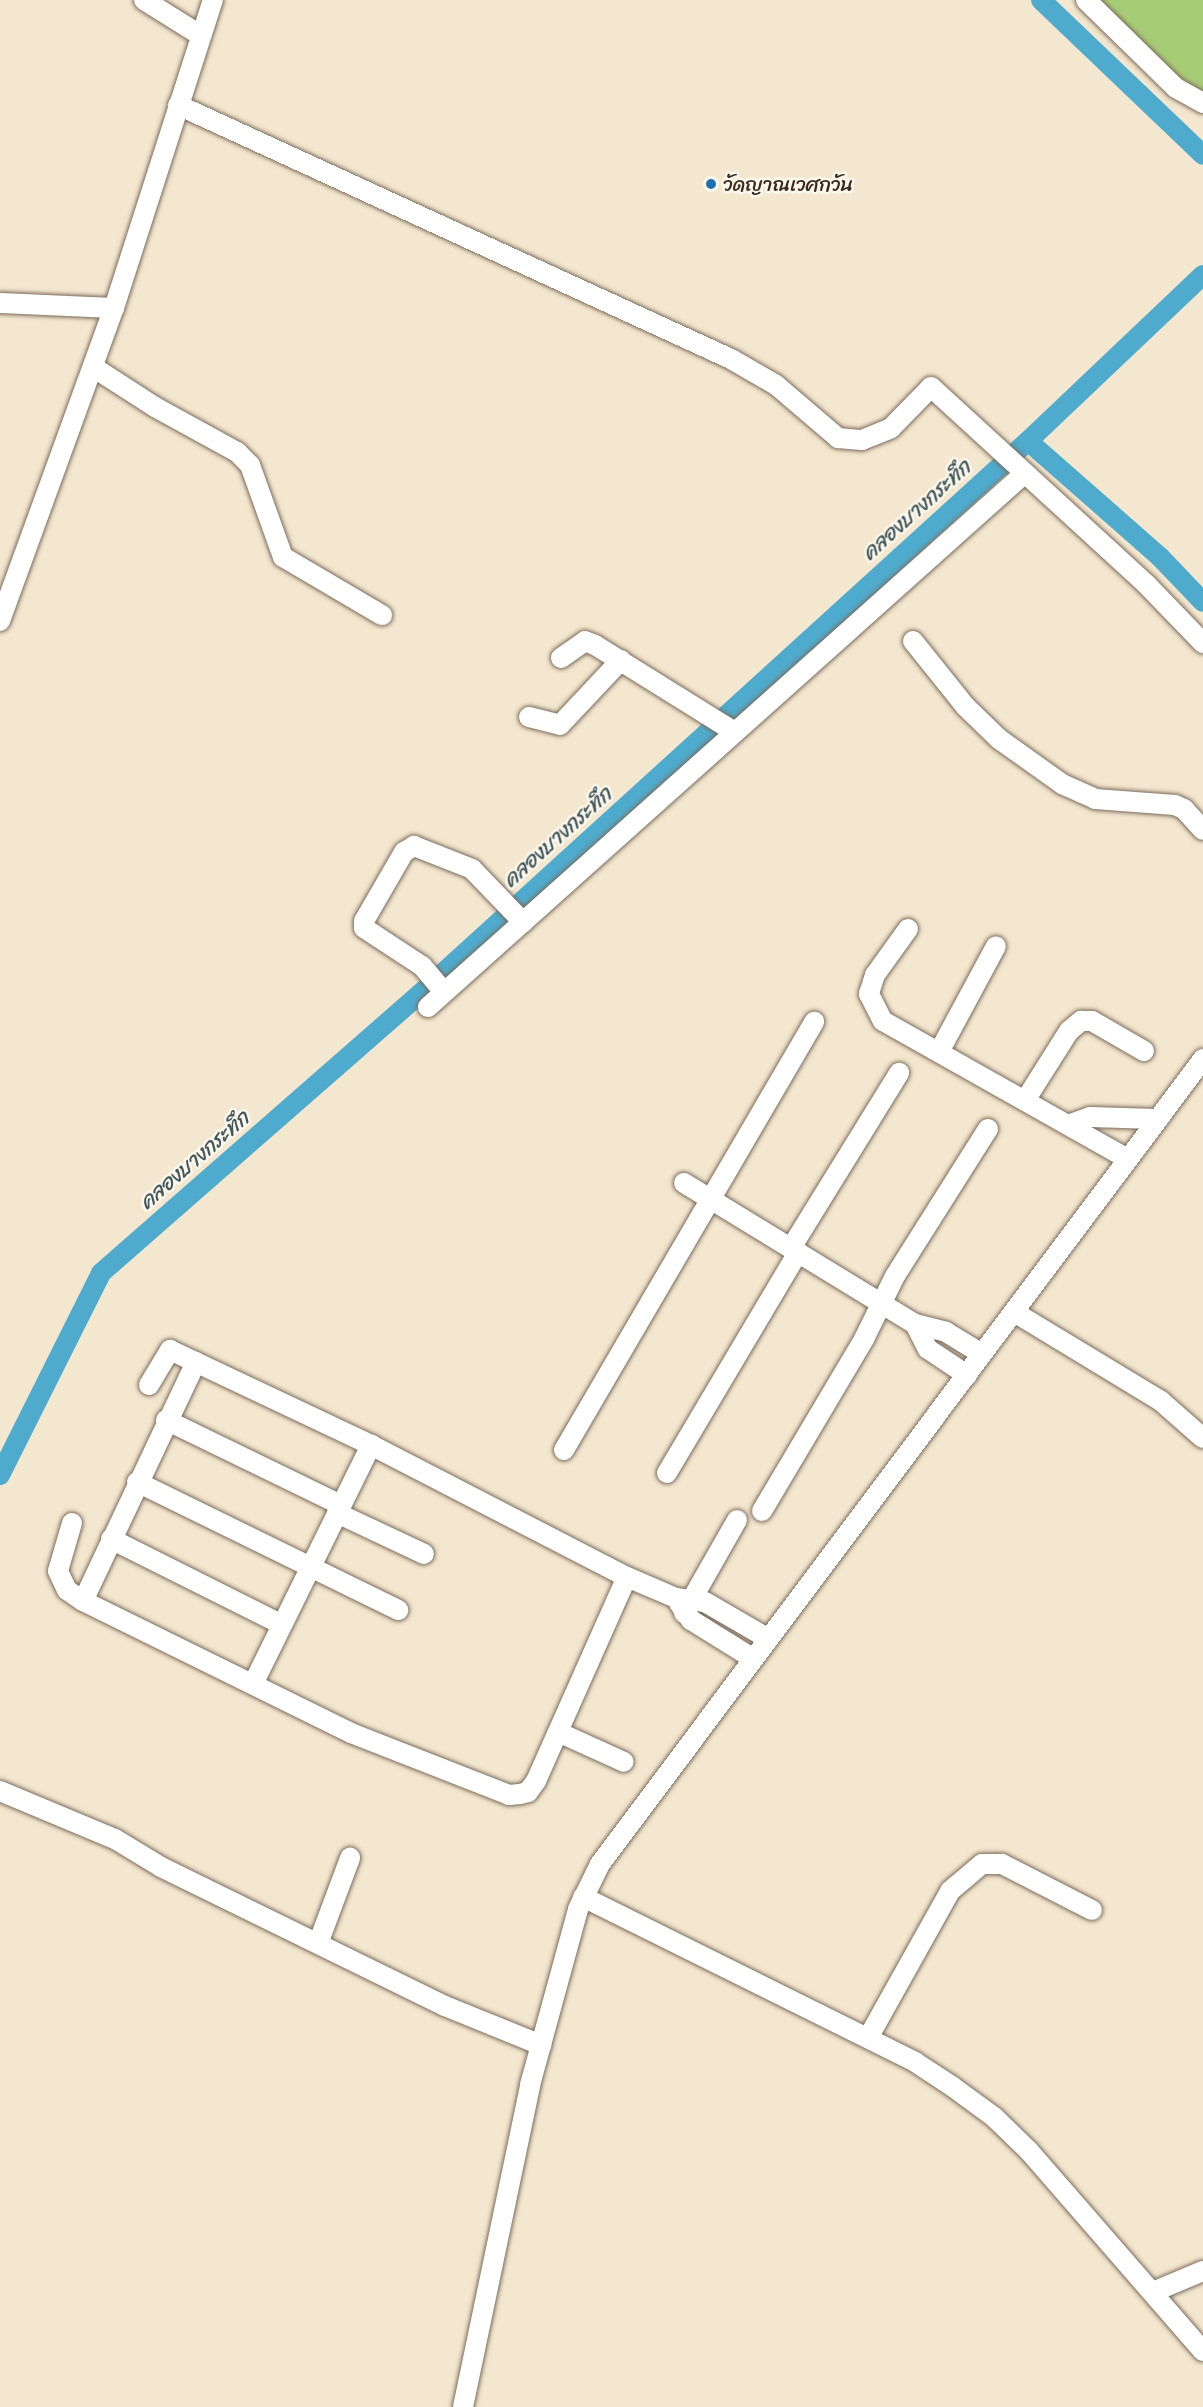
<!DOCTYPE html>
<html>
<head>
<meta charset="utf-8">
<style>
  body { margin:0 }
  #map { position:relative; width:1203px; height:2407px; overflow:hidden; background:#f4e7cf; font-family:Sriracha,"Playpen Sans Thai",sans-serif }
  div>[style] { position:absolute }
  .green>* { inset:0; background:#a7cc76 }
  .canal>* { height:20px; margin:-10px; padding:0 10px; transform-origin:10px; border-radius:10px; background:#4fabcd }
  .roads { filter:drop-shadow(0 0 2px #7c6c5c) drop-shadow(0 0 2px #7c6c5c) }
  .street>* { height:20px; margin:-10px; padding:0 10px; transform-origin:10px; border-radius:10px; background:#fff }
  .dots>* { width:16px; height:16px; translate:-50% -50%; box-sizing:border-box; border:3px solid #fbf7ec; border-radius:50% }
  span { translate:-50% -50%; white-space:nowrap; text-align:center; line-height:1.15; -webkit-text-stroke:5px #fbf7ec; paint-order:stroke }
  .poi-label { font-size:20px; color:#3b2a1e }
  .left { translate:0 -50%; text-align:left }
  .water-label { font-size:21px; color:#42575b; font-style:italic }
</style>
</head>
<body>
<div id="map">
  <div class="green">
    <div style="clip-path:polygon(1085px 0,1203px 0,1203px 112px)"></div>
  </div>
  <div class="canal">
    <div style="left:1041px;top:0;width:224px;rotate:43.7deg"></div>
    <div style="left:1028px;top:441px;width:176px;rotate:41.3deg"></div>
    <div style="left:1160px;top:557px;width:62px;rotate:46.3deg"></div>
    <div style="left:0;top:1475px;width:226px;rotate:-63.4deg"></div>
    <div style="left:101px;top:1273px;width:441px;rotate:-41.2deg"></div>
    <div style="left:433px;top:982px;width:804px;rotate:-42.28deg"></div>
    <div style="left:1028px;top:441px;width:241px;rotate:-43.5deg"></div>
  </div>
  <div class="roads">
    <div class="street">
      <div style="left:144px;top:0;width:66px;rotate:32deg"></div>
      <div style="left:1086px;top:0;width:126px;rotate:44.4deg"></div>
      <div style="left:1176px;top:88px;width:31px;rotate:29deg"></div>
      <div style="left:178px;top:105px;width:609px;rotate:24.67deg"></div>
      <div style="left:731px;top:359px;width:52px;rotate:30deg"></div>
      <div style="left:776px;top:385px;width:82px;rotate:40.5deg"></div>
      <div style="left:838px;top:438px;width:24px;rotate:5deg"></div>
      <div style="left:862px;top:440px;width:31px;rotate:-22deg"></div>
      <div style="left:891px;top:428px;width:57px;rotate:-45.7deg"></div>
      <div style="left:931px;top:387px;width:293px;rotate:42.5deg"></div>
      <div style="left:1147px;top:585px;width:81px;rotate:46deg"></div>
      <div style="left:0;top:303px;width:114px;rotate:2.5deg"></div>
      <div style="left:93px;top:367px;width:74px;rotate:32.8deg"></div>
      <div style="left:155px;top:407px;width:94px;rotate:28.8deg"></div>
      <div style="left:237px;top:452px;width:18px;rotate:45deg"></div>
      <div style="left:250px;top:465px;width:98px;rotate:70.3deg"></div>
      <div style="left:283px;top:557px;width:115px;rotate:30.4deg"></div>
      <div style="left:0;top:621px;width:333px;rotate:-70deg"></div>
      <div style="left:114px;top:308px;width:324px;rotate:-72.2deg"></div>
      <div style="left:913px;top:641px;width:83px;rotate:51.3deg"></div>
      <div style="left:965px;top:706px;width:47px;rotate:44.1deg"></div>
      <div style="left:999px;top:739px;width:77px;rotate:35.5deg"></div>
      <div style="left:1062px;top:784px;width:36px;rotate:24deg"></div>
      <div style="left:1095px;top:799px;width:80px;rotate:4.3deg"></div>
      <div style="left:1175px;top:805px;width:10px;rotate:24deg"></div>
      <div style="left:1184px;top:809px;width:28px;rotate:48deg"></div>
      <div style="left:561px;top:658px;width:29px;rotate:-35deg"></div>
      <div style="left:585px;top:641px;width:11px;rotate:22deg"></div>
      <div style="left:595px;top:645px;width:165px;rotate:31.9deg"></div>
      <div style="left:529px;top:717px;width:32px;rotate:14deg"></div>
      <div style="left:560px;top:725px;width:89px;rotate:-46.8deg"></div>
      <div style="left:908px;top:929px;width:57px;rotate:125.7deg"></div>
      <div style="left:875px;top:975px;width:20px;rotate:108deg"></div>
      <div style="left:869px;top:994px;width:30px;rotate:63deg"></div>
      <div style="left:883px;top:1021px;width:279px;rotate:29.4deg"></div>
      <div style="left:444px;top:992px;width:34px;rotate:-130deg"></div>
      <div style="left:422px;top:966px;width:69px;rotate:-146.8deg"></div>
      <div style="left:364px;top:928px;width:7px;rotate:-90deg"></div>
      <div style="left:364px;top:921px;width:80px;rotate:-59.9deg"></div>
      <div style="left:404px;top:852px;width:12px;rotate:-31deg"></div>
      <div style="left:414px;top:846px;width:62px;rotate:21.6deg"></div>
      <div style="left:472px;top:869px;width:74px;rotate:46.1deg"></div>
      <div style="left:428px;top:1007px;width:800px;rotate:-41.81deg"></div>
      <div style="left:939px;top:1052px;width:120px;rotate:-61.7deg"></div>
      <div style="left:1026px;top:1099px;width:80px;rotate:-57.7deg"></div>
      <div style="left:1069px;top:1031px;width:16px;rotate:-40deg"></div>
      <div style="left:1081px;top:1021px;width:11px"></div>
      <div style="left:1092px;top:1021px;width:60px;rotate:30deg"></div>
      <div style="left:1071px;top:1124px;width:20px;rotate:-20deg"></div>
      <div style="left:1090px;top:1117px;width:66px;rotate:1.7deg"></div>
      <div style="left:684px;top:1183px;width:271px;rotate:31.4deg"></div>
      <div style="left:915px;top:1324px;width:32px;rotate:14deg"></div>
      <div style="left:946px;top:1332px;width:42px;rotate:31.4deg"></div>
      <div style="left:791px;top:1248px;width:206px;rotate:-58.3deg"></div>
      <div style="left:1014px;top:1312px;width:172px;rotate:31.2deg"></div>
      <div style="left:1161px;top:1401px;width:56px;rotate:41.4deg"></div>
      <div style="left:915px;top:1324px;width:28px;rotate:63deg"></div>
      <div style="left:928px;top:1349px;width:47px;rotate:33.7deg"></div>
      <div style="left:196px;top:1362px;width:264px;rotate:115.3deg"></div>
      <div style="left:83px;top:1601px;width:299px;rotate:26.2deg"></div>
      <div style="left:351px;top:1733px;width:170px;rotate:21.4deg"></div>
      <div style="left:509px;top:1795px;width:11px;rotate:-5deg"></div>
      <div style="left:520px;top:1794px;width:8px;rotate:-14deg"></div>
      <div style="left:528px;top:1792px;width:14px;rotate:-54deg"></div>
      <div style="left:536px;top:1781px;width:223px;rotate:-66deg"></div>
      <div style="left:149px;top:1385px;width:41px;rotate:-59deg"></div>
      <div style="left:170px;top:1350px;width:222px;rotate:25.3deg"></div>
      <div style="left:371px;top:1445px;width:288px;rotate:27.3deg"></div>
      <div style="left:627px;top:1577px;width:53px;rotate:23.2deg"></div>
      <div style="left:676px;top:1598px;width:29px;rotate:8deg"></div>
      <div style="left:705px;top:1602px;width:72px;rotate:30.1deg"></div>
      <div style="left:166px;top:1420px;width:195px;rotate:25.9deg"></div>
      <div style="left:564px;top:1450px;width:496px;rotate:-59.7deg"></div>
      <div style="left:667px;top:1473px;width:257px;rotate:-59.3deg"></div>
      <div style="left:137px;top:1482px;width:291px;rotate:26.1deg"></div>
      <div style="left:762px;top:1511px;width:200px;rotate:-59.3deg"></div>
      <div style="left:864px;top:1339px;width:70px;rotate:-63.8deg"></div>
      <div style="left:895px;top:1276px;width:174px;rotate:-57.7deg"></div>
      <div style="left:337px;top:1513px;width:96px;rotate:25.2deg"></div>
      <div style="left:72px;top:1523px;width:50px;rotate:106.3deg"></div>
      <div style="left:58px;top:1571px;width:21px;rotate:65deg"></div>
      <div style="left:67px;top:1590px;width:19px;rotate:35deg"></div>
      <div style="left:111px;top:1539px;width:190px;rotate:26.6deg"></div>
      <div style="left:679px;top:1603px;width:21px;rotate:55deg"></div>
      <div style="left:691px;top:1620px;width:72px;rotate:31.9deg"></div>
      <div style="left:684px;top:1613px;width:107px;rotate:-60.3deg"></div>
      <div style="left:253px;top:1684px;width:267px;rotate:-63.7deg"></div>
      <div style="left:558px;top:1732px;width:72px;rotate:24.4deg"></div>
      <div style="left:0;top:1791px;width:125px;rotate:22.7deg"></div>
      <div style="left:115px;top:1839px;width:54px;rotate:31.3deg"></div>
      <div style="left:161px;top:1867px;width:316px;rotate:26.1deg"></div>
      <div style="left:445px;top:2006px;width:104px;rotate:22.1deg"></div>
      <div style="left:583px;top:1897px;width:371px;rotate:26.4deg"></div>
      <div style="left:915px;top:2062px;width:45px;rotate:33.3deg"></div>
      <div style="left:953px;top:2087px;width:51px;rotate:36.2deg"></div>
      <div style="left:994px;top:2117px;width:49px;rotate:44.2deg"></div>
      <div style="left:1029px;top:2151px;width:265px;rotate:49deg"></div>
      <div style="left:319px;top:1941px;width:89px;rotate:-69.5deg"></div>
      <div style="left:868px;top:2038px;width:168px;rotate:-60.8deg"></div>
      <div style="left:950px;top:1891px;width:42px;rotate:-40.2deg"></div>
      <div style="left:982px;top:1864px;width:20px"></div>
      <div style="left:1002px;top:1864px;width:101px;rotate:27.1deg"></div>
      <div style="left:1153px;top:2292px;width:54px;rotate:-22.8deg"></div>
      <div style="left:463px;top:2407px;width:329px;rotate:-78.2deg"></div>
      <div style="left:530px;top:2085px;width:182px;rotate:-74.7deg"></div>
      <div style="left:578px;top:1909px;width:50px;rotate:-63.9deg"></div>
      <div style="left:600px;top:1864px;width:1006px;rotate:-53.16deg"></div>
    </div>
  </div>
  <div class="dots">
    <div style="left:711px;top:184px;background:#1f6fb2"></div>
  </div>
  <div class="poi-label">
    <span class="left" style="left:723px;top:184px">วัดญาณเวศกวัน</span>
  </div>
  <div class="water-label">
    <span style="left:916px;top:510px;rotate:-42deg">คลองบางกระทึก</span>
    <span style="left:557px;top:837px;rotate:-42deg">คลองบางกระทึก</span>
    <span style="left:194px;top:1160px;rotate:-41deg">คลองบางกระทึก</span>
  </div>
</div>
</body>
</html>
